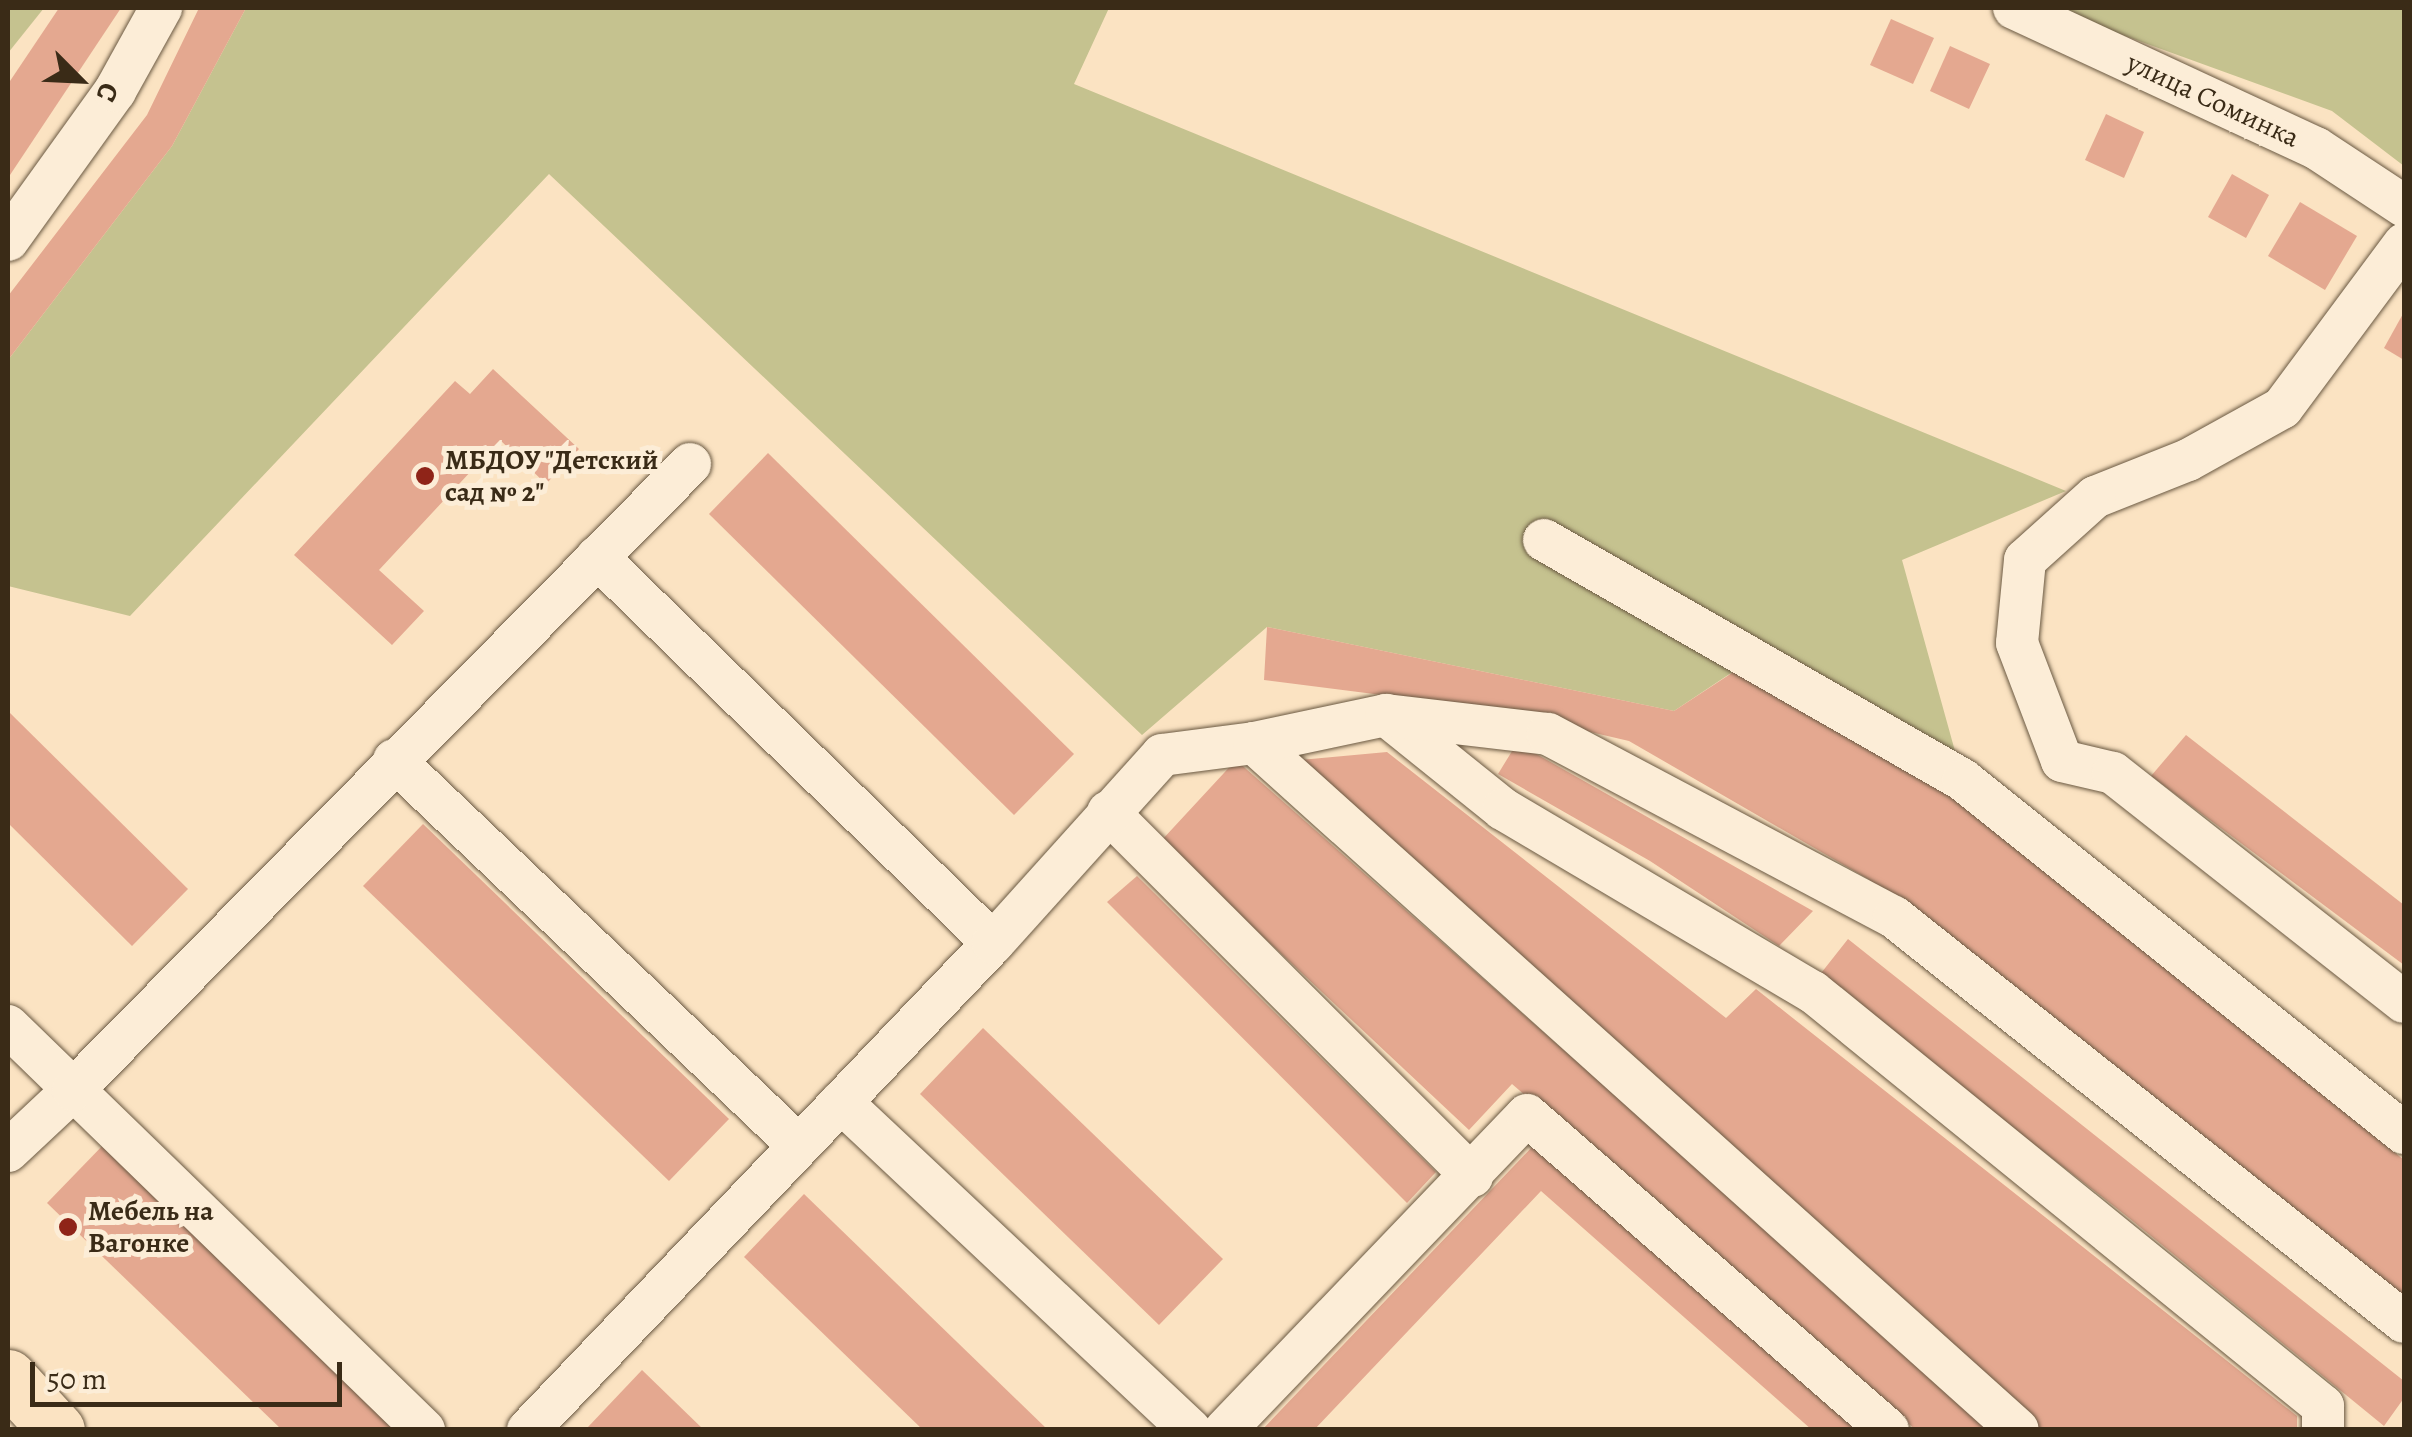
<!DOCTYPE html>
<html>
<head>
<meta charset="utf-8">
<style>
  body { margin:0 }
  #map { position:relative; width:2412px; height:1437px; overflow:hidden; background:#fbe3c2; font-family:Alegreya,serif }
  div>[style] { position:absolute }
  .green>* { inset:0; background:#c5c28f }
  .building>* { inset:0; background:#e4a890 }
  .roads { filter:drop-shadow(0 0 2px #6a5942) drop-shadow(0 0 2px #6a5942) }
  .minor>* { height:42px; margin:-21px; padding:0 21px; transform-origin:21px; border-radius:21px; background:#fcedd7 }
  .major>* { height:55px; margin:-27.5px; padding:0 27.5px; transform-origin:27.5px; border-radius:27.5px; background:#fbe3c2 }
  .dots>* { width:28px; height:28px; translate:-50% -50%; box-sizing:border-box; border:5px solid #fcedd7; border-radius:50% }
  span { translate:-50% -50%; white-space:nowrap; text-align:center; line-height:1.15; -webkit-text-stroke:10px #fcedd7; paint-order:stroke }
  .street-label { font-size:28px; color:#3a2b17 }
  .poi-label { font-size:28px; color:#3a2b17; font-weight:700 }
  .left { translate:0 -50%; text-align:left }
  .frame { position:absolute; inset:0; border:10px solid #3a2b17; pointer-events:none }
  .north { position:absolute; left:30px; top:30px; width:100px; height:100px; -webkit-text-stroke:8px #fcedd7; paint-order:stroke; rotate:114deg; font-size:28px; font-weight:700; line-height:40px; text-align:center; color:#3a2b17 }
  .north::after { content:''; display:block; margin:auto; width:35px; height:45px; background:#3a2b17; clip-path:polygon(50% 0,100% 100%,50% 72%,0 100%) }
  .scale { position:absolute; left:30px; top:1362px; width:312px; height:45px; box-sizing:border-box; border:5px solid #3a2b17; border-top:0; padding-left:12px; font-size:30px; line-height:35px; white-space:nowrap; color:#3a2b17; -webkit-text-stroke:8px #fcedd7; paint-order:stroke }
</style>
</head>
<body>
<div id="map">
  <div class="green">
    <div style="clip-path:polygon(8px 8px,44px 8px,8px 53px)"></div>
    <div style="clip-path:polygon(246px 8px,1109px 8px,1074px 84px,2066px 491px,1902px 560px,1963px 780px,1752px 659px,1674px 711px,1267px 627px,1142px 735px,549px 174px,130px 616px,8px 586px,8px 360px,172px 146px)"></div>
    <div style="clip-path:polygon(2048px 8px,2404px 8px,2404px 166px,2332px 111px)"></div>
  </div>
  <div class="building">
    <div style="clip-path:polygon(59px 8px,121px 8px,8px 178px,8px 84px)"></div>
    <div style="clip-path:polygon(199px 8px,246px 8px,172px 146px,8px 360px,8px 296px,147px 115px)"></div>
    <div style="clip-path:polygon(1891px 19px,1934px 38px,1913px 84px,1870px 65px)"></div>
    <div style="clip-path:polygon(1950px 46px,1990px 64px,1969px 109px,1930px 91px)"></div>
    <div style="clip-path:polygon(2106px 114px,2144px 132px,2124px 178px,2085px 160px)"></div>
    <div style="clip-path:polygon(2232px 174px,2269px 195px,2246px 238px,2208px 217px)"></div>
    <div style="clip-path:polygon(2300px 202px,2357px 236px,2325px 290px,2268px 256px)"></div>
    <div style="clip-path:polygon(2404px 312px,2404px 360px,2384px 348px)"></div>
    <div style="clip-path:polygon(493px 369px,579px 449px,546px 484px,500px 440px,379px 570px,424px 611px,392px 645px,294px 555px,455px 381px,470px 394px)"></div>
    <div style="clip-path:polygon(768px 453px,1074px 754px,1014px 815px,709px 514px)"></div>
    <div style="clip-path:polygon(1267px 627px,1674px 711px,1738px 669px,1944px 791px,2404px 1160px,2404px 1298px,1868px 879px,1629px 741px,1492px 709px,1264px 680px)"></div>
    <div style="clip-path:polygon(8px 711px,188px 889px,132px 946px,8px 823px)"></div>
    <div style="clip-path:polygon(2186px 735px,2404px 905px,2404px 965px,2151px 776px)"></div>
    <div style="clip-path:polygon(1517px 743px,1813px 911px,1779px 946px,1650px 861px,1498px 774px)"></div>
    <div style="clip-path:polygon(1387px 752px,1726px 1018px,1756px 989px,2297px 1416px,2297px 1430px,2041px 1430px,1300px 760px)"></div>
    <div style="clip-path:polygon(1236px 760px,1993px 1430px,1916px 1430px,1512px 1084px,1469px 1130px,1161px 841px)"></div>
    <div style="clip-path:polygon(423px 824px,729px 1119px,669px 1181px,363px 886px)"></div>
    <div style="clip-path:polygon(1137px 876px,1436px 1172px,1407px 1203px,1107px 902px)"></div>
    <div style="clip-path:polygon(1848px 939px,2404px 1381px,2404px 1398px,2384px 1426px,2124px 1214px,1818px 977px)"></div>
    <div style="clip-path:polygon(983px 1028px,1223px 1259px,1159px 1325px,920px 1094px)"></div>
    <div style="clip-path:polygon(107px 1141px,407px 1430px,282px 1430px,47px 1203px)"></div>
    <div style="clip-path:polygon(1533px 1146px,1862px 1430px,1812px 1430px,1541px 1191px,1314px 1430px,1262px 1430px)"></div>
    <div style="clip-path:polygon(804px 1194px,1048px 1430px,923px 1430px,744px 1257px)"></div>
    <div style="clip-path:polygon(642px 1370px,704px 1430px,588px 1427px)"></div>
  </div>
  <div class="roads">
    <div class="minor">
      <div style="left:2014px;top:8px;width:333px;rotate:24.9deg"></div>
      <div style="left:2316px;top:148px;width:105px;rotate:33.4deg"></div>
      <div style="left:8px;top:240px;width:183px;rotate:-54.3deg"></div>
      <div style="left:115px;top:91px;width:95px;rotate:-61deg"></div>
      <div style="left:2404px;top:244px;width:204px;rotate:126.6deg"></div>
      <div style="left:2282px;top:408px;width:107px;rotate:151deg"></div>
      <div style="left:2188px;top:460px;width:100px;rotate:158.3deg"></div>
      <div style="left:2095px;top:497px;width:94px;rotate:138deg"></div>
      <div style="left:2025px;top:560px;width:83px;rotate:95.5deg"></div>
      <div style="left:2017px;top:643px;width:126px;rotate:69.1deg"></div>
      <div style="left:2062px;top:761px;width:52px;rotate:13.2deg"></div>
      <div style="left:2113px;top:773px;width:370px;rotate:38.2deg"></div>
      <div style="left:1544px;top:540px;width:483px;rotate:29.8deg"></div>
      <div style="left:1963px;top:780px;width:565px;rotate:38.68deg"></div>
      <div style="left:597px;top:557px;width:553px;rotate:44.27deg"></div>
      <div style="left:1386px;top:715px;width:150px;rotate:38.8deg"></div>
      <div style="left:1503px;top:809px;width:360px;rotate:30.6deg"></div>
      <div style="left:1813px;top:992px;width:657px;rotate:39.07deg"></div>
      <div style="left:2323px;top:1406px;width:24px;rotate:90deg"></div>
      <div style="left:1254px;top:743px;width:1027px;rotate:41.96deg"></div>
      <div style="left:394px;top:760px;width:559px;rotate:43.62deg"></div>
      <div style="left:1108px;top:812px;width:515px;rotate:45deg"></div>
      <div style="left:8px;top:1026px;width:580px;rotate:44.16deg"></div>
      <div style="left:841px;top:1102px;width:479px;rotate:43.2deg"></div>
      <div style="left:8px;top:1151px;width:89px;rotate:-43.2deg"></div>
      <div style="left:73px;top:1090px;width:879px;rotate:-45.41deg"></div>
      <div style="left:528px;top:1430px;width:673px;rotate:-46.32deg"></div>
      <div style="left:993px;top:943px;width:253px;rotate:-48deg"></div>
      <div style="left:1162px;top:755px;width:93px;rotate:-7.4deg"></div>
      <div style="left:1254px;top:743px;width:135px;rotate:-12deg"></div>
      <div style="left:1386px;top:715px;width:163px;rotate:6.7deg"></div>
      <div style="left:1548px;top:734px;width:391px;rotate:27.9deg"></div>
      <div style="left:1894px;top:917px;width:651px;rotate:38.45deg"></div>
      <div style="left:1225px;top:1430px;width:436px;rotate:-46.2deg"></div>
      <div style="left:1527px;top:1115px;width:479px;rotate:41.1deg"></div>
    </div>
    <div class="major">
      <div style="left:8px;top:1377px;width:72px;rotate:47.2deg"></div>
    </div>
  </div>
  <div class="dots">
    <div style="left:425px;top:476px;background:#8f2418"></div>
    <div style="left:68px;top:1227px;background:#8f2418"></div>
  </div>
  <div class="street-label">
    <span style="left:2213px;top:100px;rotate:25deg">улица Соминка</span>
  </div>
  <div class="poi-label">
    <span class="left" style="left:445px;top:476px">МБДОУ "Детский<br>сад № 2"</span>
    <span class="left" style="left:88px;top:1227px">Мебель на<br>Вагонке</span>
  </div>
  <div class="frame"></div>
  <div class="north">С</div>
  <div class="scale">50 m</div>
</div>
</body>
</html>
